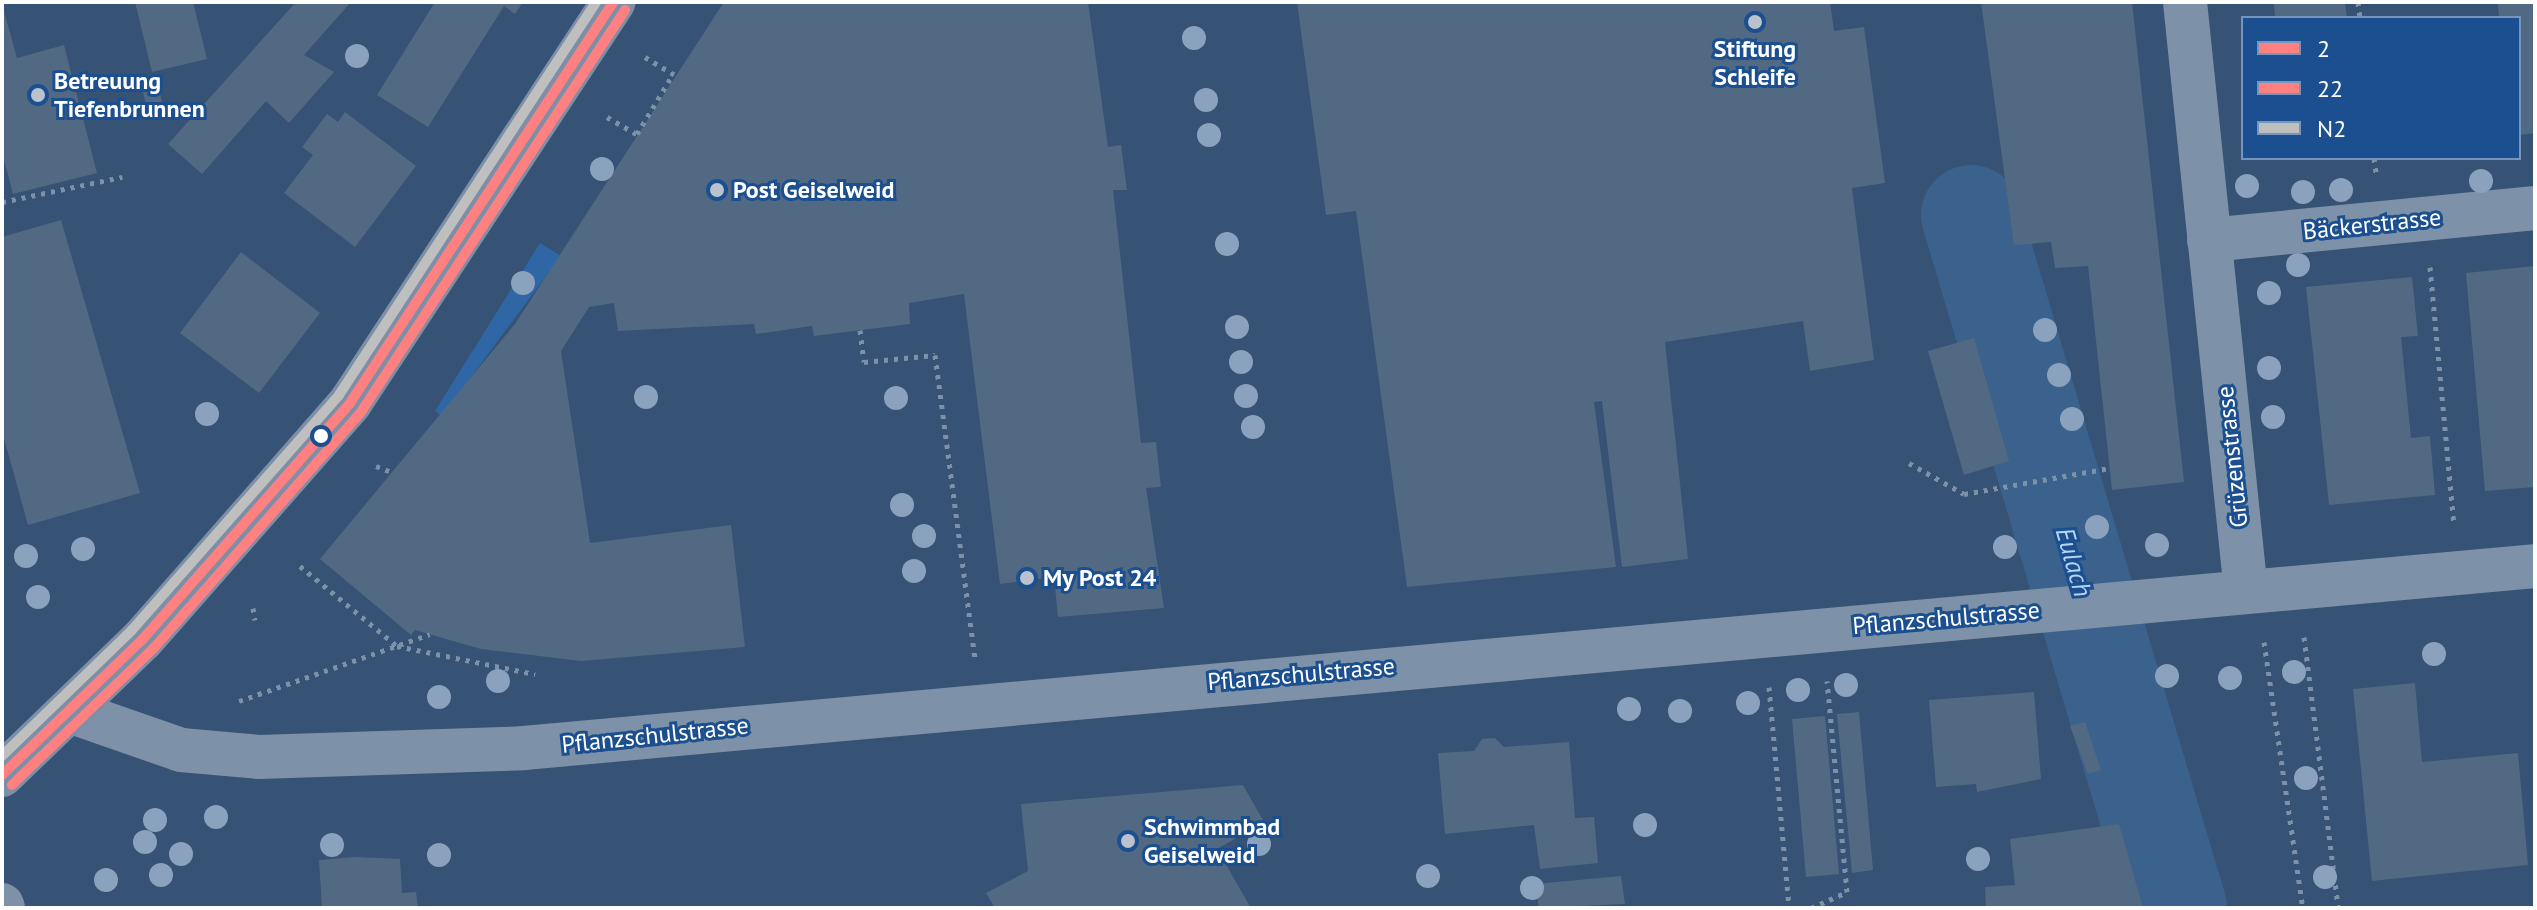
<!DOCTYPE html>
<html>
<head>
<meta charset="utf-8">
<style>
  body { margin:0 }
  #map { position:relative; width:2537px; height:910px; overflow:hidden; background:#365274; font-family:"PT Sans",sans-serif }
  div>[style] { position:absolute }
  .green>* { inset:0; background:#2f66a5 }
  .river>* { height:100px; margin:-50px; padding:0 50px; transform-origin:50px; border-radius:50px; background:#3b618d }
  .building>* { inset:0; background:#526984 }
  .path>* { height:5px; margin-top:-2.5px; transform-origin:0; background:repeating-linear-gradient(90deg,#7d92a8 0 4px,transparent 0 10px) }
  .minor>* { height:44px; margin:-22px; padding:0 22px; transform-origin:22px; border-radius:22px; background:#7d92a8 }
  .tertiary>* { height:44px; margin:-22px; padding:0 22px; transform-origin:22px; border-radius:22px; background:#7d92a8 }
  .primary>* { height:44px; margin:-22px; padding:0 22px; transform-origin:22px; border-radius:22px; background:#7d8ea7 }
  .bus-1>* { height:10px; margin:-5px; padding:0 5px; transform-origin:5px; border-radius:5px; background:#ff8080 }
  .bus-2>* { height:10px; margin:-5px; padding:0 5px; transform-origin:5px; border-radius:5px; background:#ff8080 }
  .bus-3>* { height:10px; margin:-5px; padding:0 5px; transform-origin:5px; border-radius:5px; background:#bfbfbf }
  .trees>* { width:24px; height:24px; margin:-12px; border-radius:50%; background:#8aa2be }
  .dots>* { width:22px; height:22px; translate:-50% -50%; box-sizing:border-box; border:4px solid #1b4f8f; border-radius:50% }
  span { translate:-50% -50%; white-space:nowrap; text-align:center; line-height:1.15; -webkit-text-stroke:6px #1b4f8f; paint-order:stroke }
  .poi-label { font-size:24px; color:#fff; font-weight:700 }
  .left { translate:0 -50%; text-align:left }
  .street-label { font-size:24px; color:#fff }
  .water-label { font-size:26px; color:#b5d3f5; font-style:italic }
  .frame { position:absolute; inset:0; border:4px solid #fff; pointer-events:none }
  .legend { position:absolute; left:2241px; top:16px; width:280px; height:144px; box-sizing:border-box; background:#1b4f8f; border:2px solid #7695bc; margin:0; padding:10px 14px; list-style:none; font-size:24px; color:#fff }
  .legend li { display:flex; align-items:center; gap:16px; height:40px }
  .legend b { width:40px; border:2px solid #7695bc }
</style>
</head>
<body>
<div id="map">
  <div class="green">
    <div style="clip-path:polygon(540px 243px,561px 256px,442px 416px,435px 411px)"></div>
  </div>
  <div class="river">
    <div style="left:1971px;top:215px;width:723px;rotate:73.44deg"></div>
  </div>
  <div class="building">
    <div style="clip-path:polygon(135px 2px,193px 2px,207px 59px,152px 72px)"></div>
    <div style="clip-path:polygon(296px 2px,351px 2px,304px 55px,334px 72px,289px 123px,266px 101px,202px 174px,168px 144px)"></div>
    <div style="clip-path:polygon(435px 2px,523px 2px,515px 14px,504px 6px,428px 127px,377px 95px)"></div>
    <div style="clip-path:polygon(724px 2px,1088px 2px,1108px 147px,1121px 145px,1127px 190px,1113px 190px,1141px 443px,1156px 442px,1161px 487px,1146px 488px,1164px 608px,1058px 617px,1054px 577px,1000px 584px,964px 294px,909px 303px,910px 324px,814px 336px,812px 326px,756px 334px,754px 324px,618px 331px,614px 303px,589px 307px,561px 351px,590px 543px,731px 525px,745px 647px,581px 661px,481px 649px,415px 630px,411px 635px,320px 559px,515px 324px)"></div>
    <div style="clip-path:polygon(1297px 2px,1830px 2px,1834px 31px,1864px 27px,1885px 183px,1852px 188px,1874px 360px,1810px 371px,1803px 321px,1665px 342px,1688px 559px,1622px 567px,1602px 401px,1594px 402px,1616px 567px,1407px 587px,1356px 211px,1326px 215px)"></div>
    <div style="clip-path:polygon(1981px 2px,2132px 2px,2184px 482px,2112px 490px,2088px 266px,2055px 268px,2051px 242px,2014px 245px)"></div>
    <div style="clip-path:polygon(2274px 2px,2345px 2px,2347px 18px,2275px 18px)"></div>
    <div style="clip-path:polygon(2498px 2px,2535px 2px,2535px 133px,2519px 135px,2519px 18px,2499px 18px)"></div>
    <div style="clip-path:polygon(2px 4px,17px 58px,64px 45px,97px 173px,13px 194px,2px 152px)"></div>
    <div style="clip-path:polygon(159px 89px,163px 106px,147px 109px,143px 92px)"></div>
    <div style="clip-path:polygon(345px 112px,416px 166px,355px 247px,284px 193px,313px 155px,302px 147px,327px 114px,338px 122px)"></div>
    <div style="clip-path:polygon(61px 220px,140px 493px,28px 525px,2px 431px,2px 237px)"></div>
    <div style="clip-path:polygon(241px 252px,320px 313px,259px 393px,180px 333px)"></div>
    <div style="clip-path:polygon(2534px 266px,2535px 487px,2485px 491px,2466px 273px)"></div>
    <div style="clip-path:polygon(2412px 277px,2418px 336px,2401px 337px,2411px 438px,2430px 436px,2435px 495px,2329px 505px,2306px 287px)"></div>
    <div style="clip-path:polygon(1974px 338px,2009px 461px,1964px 475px,1928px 351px)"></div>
    <div style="clip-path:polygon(2415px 683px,2422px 762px,2518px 753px,2528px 865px,2372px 881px,2353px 689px)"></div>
    <div style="clip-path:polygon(2034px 692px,2041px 779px,1977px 792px,1976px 784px,1936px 787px,1929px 700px)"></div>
    <div style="clip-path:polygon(1859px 712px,1873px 870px,1852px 873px,1837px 714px)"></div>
    <div style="clip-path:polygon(1825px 716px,1839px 874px,1806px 877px,1792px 719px)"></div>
    <div style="clip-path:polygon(2085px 722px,2101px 770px,2088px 774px,2070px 726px)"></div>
    <div style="clip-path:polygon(1495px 738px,1504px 747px,1569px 742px,1575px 818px,1594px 817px,1598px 863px,1540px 869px,1534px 825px,1445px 834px,1438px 753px,1474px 751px,1482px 739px)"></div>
    <div style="clip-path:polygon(1243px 785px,1264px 822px,1217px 849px,1251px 908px,995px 908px,986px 893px,1028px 871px,1021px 804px)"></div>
    <div style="clip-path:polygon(2119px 824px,2143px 908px,1986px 908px,1985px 887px,2015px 885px,2010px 839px)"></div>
    <div style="clip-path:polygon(355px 857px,400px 859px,402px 893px,416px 892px,418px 908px,322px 908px,319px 860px)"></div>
    <div style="clip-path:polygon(1621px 876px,1625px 904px,1539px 908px,1535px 884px)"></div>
  </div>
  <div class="path">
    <div style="left:2358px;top:2px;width:16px;rotate:83deg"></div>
    <div style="left:645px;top:57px;width:39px;rotate:31deg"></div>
    <div style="left:607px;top:117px;width:34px;rotate:30deg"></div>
    <div style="left:637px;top:134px;width:70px;rotate:-59deg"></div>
    <div style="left:2374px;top:158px;width:15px;rotate:82deg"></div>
    <div style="left:2px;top:202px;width:123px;rotate:-11.8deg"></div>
    <div style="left:2430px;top:267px;width:258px;rotate:84.7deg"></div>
    <div style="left:860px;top:330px;width:32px;rotate:83deg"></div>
    <div style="left:864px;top:362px;width:71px;rotate:-5.6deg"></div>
    <div style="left:935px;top:355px;width:306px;rotate:82.5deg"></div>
    <div style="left:1909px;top:463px;width:63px;rotate:29.4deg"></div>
    <div style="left:1964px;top:494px;width:148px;rotate:-10.1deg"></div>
    <div style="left:376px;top:466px;width:19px;rotate:21deg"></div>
    <div style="left:300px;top:566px;width:126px;rotate:39.5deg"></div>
    <div style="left:397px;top:646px;width:141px;rotate:11.5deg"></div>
    <div style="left:253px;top:608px;width:12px;rotate:81deg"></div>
    <div style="left:2304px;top:637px;width:273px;rotate:82.8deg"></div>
    <div style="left:2264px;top:642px;width:269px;rotate:81.7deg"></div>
    <div style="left:1769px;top:687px;width:222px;rotate:84.8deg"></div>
    <div style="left:239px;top:701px;width:202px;rotate:-19.3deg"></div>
    <div style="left:1811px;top:908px;width:39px;rotate:-24deg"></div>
    <div style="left:1847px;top:892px;width:212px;rotate:-95.4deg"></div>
  </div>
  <div class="minor">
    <div style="left:2185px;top:2px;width:593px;rotate:84.1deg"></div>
    <div style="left:2209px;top:240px;width:328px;rotate:-5.6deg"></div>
  </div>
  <div class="tertiary">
    <div style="left:72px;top:712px;width:115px;rotate:19.2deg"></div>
    <div style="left:181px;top:750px;width:78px;rotate:5.1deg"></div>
    <div style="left:259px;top:757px;width:265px;rotate:-1.9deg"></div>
    <div style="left:524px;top:748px;width:2019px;rotate:-5.17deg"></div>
    <div style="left:2px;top:905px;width:3px;rotate:72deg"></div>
  </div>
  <div class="primary">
    <div style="left:2px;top:775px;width:194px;rotate:-44deg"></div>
    <div style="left:142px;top:640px;width:315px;rotate:-48.7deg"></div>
    <div style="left:350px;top:403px;width:480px;rotate:-56.7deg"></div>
  </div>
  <div class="bus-1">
    <div style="left:2px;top:775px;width:194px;rotate:-44deg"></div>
    <div style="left:142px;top:640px;width:315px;rotate:-48.7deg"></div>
    <div style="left:350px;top:403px;width:480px;rotate:-56.7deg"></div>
  </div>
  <div class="bus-2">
    <div style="left:12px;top:785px;width:196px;rotate:-44deg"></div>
    <div style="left:153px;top:649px;width:315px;rotate:-48.7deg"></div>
    <div style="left:361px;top:412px;width:481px;rotate:-56.7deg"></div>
  </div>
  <div class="bus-3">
    <div style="left:2px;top:756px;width:181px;rotate:-44.1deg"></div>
    <div style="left:132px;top:630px;width:313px;rotate:-48.6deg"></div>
    <div style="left:339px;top:395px;width:470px;rotate:-56.8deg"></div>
  </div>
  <div class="trees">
    <div style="left:1194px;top:38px"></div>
    <div style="left:357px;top:56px"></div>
    <div style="left:1206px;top:100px"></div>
    <div style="left:1209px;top:135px"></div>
    <div style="left:602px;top:169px"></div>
    <div style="left:2481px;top:181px"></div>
    <div style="left:2247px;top:186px"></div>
    <div style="left:2341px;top:190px"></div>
    <div style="left:2303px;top:192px"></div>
    <div style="left:1227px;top:244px"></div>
    <div style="left:2298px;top:265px"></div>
    <div style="left:523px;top:283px"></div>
    <div style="left:2269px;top:293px"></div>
    <div style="left:1237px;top:327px"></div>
    <div style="left:2045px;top:330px"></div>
    <div style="left:1241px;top:362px"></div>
    <div style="left:2269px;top:368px"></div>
    <div style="left:2059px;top:375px"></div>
    <div style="left:1246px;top:396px"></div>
    <div style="left:646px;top:397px"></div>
    <div style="left:896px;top:398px"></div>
    <div style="left:207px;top:414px"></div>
    <div style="left:2273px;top:417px"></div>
    <div style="left:2072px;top:419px"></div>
    <div style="left:1253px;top:427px"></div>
    <div style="left:902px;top:505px"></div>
    <div style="left:2097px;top:527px"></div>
    <div style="left:924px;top:536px"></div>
    <div style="left:2157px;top:545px"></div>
    <div style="left:2005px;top:547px"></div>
    <div style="left:83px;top:549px"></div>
    <div style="left:26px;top:556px"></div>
    <div style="left:914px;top:571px"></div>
    <div style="left:38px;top:597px"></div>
    <div style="left:2434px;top:654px"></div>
    <div style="left:2294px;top:672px"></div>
    <div style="left:2167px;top:676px"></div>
    <div style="left:2230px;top:678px"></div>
    <div style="left:498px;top:681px"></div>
    <div style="left:1846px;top:685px"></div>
    <div style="left:1798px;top:690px"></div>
    <div style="left:439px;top:697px"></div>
    <div style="left:1748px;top:703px"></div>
    <div style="left:1629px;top:709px"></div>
    <div style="left:1680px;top:711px"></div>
    <div style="left:2306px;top:778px"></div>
    <div style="left:216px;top:817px"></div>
    <div style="left:155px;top:820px"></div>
    <div style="left:1645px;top:825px"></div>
    <div style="left:145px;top:842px"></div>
    <div style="left:1259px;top:844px"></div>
    <div style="left:332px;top:845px"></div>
    <div style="left:181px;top:854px"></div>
    <div style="left:439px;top:855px"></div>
    <div style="left:1978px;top:859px"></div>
    <div style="left:161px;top:875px"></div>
    <div style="left:1428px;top:876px"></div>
    <div style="left:2325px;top:877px"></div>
    <div style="left:106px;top:880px"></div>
    <div style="left:1532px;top:888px"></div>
  </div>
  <div class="dots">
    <div style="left:1755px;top:22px;background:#b9c2ce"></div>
    <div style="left:38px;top:95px;background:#b9c2ce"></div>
    <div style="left:717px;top:190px;background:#b9c2ce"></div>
    <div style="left:321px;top:436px;background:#fff"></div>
    <div style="left:1027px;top:578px;background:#b9c2ce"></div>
    <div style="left:1128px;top:841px;background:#b9c2ce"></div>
  </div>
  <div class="poi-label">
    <span style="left:1755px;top:63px">Stiftung<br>Schleife</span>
    <span class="left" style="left:54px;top:95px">Betreuung<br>Tiefenbrunnen</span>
    <span class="left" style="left:733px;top:190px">Post Geiselweid</span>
    <span class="left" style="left:1043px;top:578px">My Post 24</span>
    <span class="left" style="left:1144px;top:841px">Schwimmbad<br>Geiselweid</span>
  </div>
  <div class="street-label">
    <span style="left:2372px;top:224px;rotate:-6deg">Bäckerstrasse</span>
    <span style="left:2232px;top:457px;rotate:-96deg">Grüzenstrasse</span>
    <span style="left:1946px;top:618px;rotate:-5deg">Pflanzschulstrasse</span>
    <span style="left:1301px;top:674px;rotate:-5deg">Pflanzschulstrasse</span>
    <span style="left:655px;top:735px;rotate:-6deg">Pflanzschulstrasse</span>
  </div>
  <div class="water-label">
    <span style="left:2074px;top:562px;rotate:74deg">Eulach</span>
  </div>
  <div class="frame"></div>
  <ul class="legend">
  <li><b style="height:10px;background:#ff8080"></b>2</li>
  <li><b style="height:10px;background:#ff8080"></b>22</li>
  <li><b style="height:10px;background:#bfbfbf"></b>N2</li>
  </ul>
</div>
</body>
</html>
